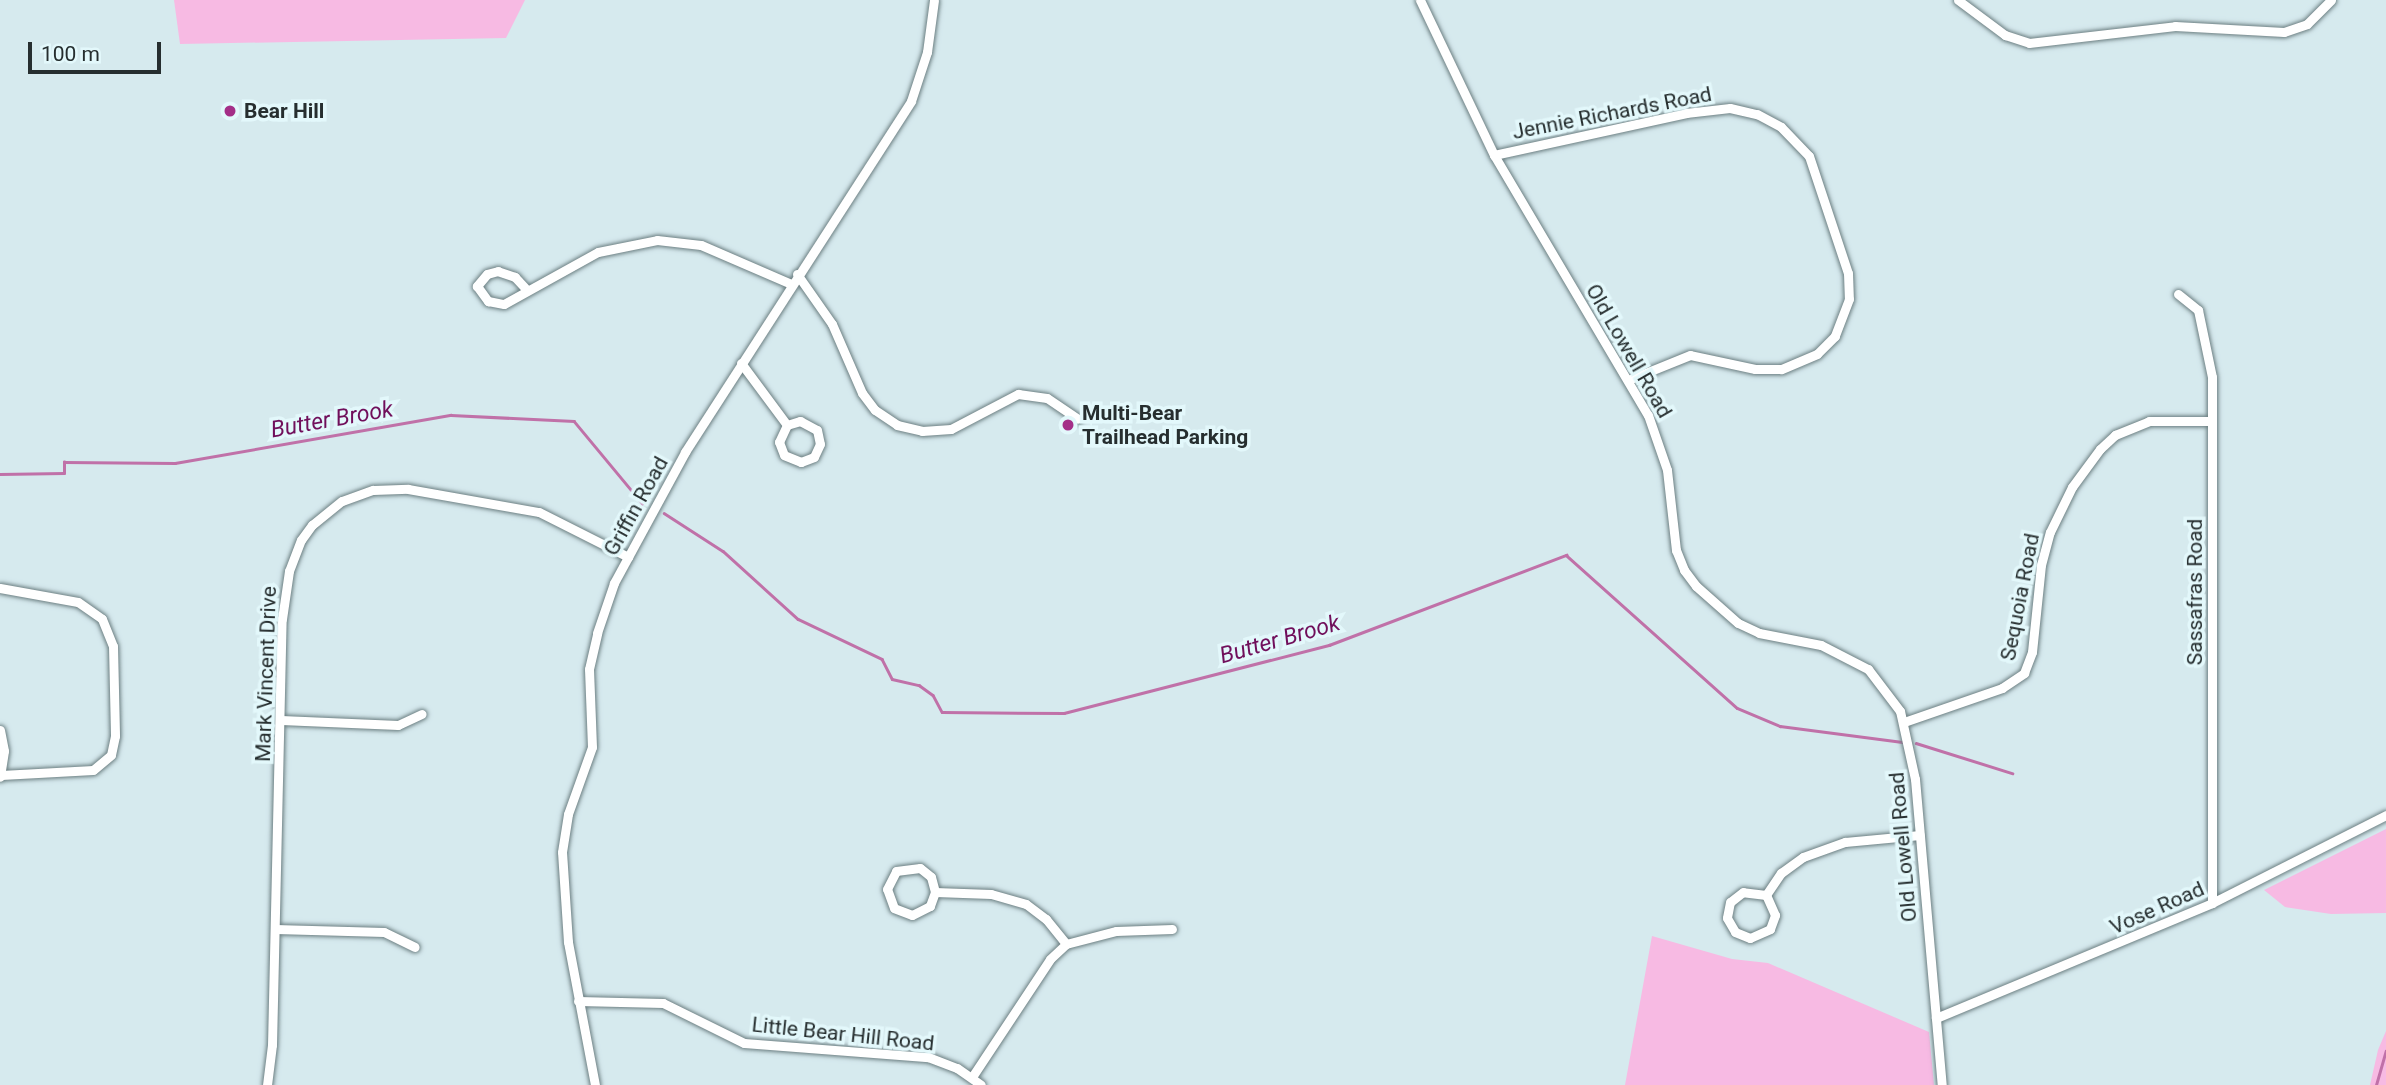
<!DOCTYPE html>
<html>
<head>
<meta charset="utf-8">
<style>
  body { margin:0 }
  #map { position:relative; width:2386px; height:1085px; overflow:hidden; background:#d6eaee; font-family:Roboto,sans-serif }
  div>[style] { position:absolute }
  .green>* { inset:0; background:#f7bae3 }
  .stream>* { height:2.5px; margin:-1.25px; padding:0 1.25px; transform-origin:1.25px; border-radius:1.25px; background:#c071a8 }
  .roads { filter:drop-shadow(0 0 2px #6c7f82) drop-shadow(0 0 2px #6c7f82) }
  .minor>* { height:9px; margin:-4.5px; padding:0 4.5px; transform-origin:4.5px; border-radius:4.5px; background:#fff }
  .dots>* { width:19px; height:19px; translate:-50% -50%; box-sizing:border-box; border:4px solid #e3f8fb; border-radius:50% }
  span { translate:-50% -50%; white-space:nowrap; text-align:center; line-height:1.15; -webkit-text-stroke:7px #e3f8fb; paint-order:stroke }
  .poi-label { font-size:21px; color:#262e2f; font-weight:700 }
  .left { translate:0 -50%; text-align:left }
  .street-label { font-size:21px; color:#262e2f }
  .water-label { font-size:23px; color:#700f5b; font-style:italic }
  .scale { position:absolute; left:28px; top:42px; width:133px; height:32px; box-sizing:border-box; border:4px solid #262e2f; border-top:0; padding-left:9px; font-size:21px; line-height:24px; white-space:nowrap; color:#262e2f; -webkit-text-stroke:5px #e3f8fb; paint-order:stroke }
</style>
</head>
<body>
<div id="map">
  <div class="green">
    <div style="clip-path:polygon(174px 0,525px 0,506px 38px,180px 44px)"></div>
    <div style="clip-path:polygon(2386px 829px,2386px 913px,2331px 914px,2285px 907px,2264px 890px)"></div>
    <div style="clip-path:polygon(1652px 936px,1732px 959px,1768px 963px,1929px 1032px,1934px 1085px,1625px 1085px)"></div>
    <div style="clip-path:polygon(2386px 1031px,2386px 1085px,2370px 1085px,2378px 1050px)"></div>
  </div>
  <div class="stream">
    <div style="left:0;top:474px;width:64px;rotate:-0.9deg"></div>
    <div style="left:64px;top:473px;width:11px;rotate:-90deg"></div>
    <div style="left:64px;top:462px;width:111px;rotate:0.5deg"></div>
    <div style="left:175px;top:463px;width:280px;rotate:-9.9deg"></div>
    <div style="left:451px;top:415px;width:123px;rotate:2.8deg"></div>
    <div style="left:574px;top:421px;width:107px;rotate:50.3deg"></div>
    <div style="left:664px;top:513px;width:70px;rotate:32.8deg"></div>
    <div style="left:723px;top:551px;width:101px;rotate:42.2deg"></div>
    <div style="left:798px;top:619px;width:93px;rotate:25.5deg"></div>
    <div style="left:882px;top:659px;width:22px;rotate:63deg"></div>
    <div style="left:892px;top:679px;width:28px;rotate:13deg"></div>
    <div style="left:919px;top:685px;width:17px;rotate:36deg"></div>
    <div style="left:933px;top:695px;width:19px;rotate:62deg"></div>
    <div style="left:942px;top:712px;width:122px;rotate:0.5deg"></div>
    <div style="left:1064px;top:713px;width:274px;rotate:-14.4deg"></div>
    <div style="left:1329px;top:645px;width:254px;rotate:-20.8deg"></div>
    <div style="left:1566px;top:555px;width:229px;rotate:41.8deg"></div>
    <div style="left:1737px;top:708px;width:47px;rotate:22.7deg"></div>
    <div style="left:1780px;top:726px;width:125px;rotate:7.4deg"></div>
    <div style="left:1916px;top:743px;width:101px;rotate:17.4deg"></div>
    <div style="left:2376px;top:1085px;width:35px;rotate:-74deg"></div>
  </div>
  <div class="roads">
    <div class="minor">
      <div style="left:1420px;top:0;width:172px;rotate:64.5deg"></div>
      <div style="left:1494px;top:155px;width:302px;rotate:59.4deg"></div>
      <div style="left:1648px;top:415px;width:58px;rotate:70.9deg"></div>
      <div style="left:1667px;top:470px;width:81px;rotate:83.6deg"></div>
      <div style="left:1676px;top:550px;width:22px;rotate:68deg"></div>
      <div style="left:1684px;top:570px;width:20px;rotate:53deg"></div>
      <div style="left:1696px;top:586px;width:56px;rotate:41.4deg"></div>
      <div style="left:1738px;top:623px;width:23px;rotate:25deg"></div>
      <div style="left:1759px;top:633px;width:63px;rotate:11deg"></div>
      <div style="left:1821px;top:645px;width:53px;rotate:27.1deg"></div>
      <div style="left:1868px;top:669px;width:53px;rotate:52.7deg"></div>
      <div style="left:1900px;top:711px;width:70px;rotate:77.6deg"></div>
      <div style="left:1915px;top:779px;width:307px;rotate:85deg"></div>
      <div style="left:1958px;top:0;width:59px;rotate:36.7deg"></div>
      <div style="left:2005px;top:35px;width:25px;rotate:18deg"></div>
      <div style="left:2029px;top:43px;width:147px;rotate:-6.6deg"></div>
      <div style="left:2175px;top:26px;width:109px;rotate:3.2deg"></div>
      <div style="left:2284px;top:32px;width:24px;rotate:-19deg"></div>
      <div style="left:2307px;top:24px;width:34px;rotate:-45deg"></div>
      <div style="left:1494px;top:155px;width:197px;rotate:-12.3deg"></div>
      <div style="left:1686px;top:113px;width:44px;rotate:-6.5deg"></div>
      <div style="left:1730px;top:108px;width:28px;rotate:13deg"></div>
      <div style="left:1757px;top:114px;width:27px;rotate:28deg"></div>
      <div style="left:1781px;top:127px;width:40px;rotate:46deg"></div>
      <div style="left:1809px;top:156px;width:123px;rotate:71.6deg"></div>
      <div style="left:1848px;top:273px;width:26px;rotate:88deg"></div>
      <div style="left:1849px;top:299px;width:40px;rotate:111deg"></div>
      <div style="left:1835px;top:336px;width:25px;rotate:135deg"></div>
      <div style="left:1817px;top:354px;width:39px;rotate:157deg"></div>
      <div style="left:1781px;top:369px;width:26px;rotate:180deg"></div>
      <div style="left:1755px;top:369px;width:66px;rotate:-167.8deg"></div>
      <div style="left:1690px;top:355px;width:67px;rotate:158deg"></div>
      <div style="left:797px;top:274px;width:61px;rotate:55deg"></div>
      <div style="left:832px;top:324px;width:75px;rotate:66.5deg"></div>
      <div style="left:862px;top:393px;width:21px;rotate:53deg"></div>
      <div style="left:875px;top:410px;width:27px;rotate:34deg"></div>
      <div style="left:897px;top:425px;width:26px;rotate:13deg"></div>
      <div style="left:922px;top:431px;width:29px;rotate:-4deg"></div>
      <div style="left:951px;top:429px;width:76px;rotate:-27.6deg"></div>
      <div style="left:1018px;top:394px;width:29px;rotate:8deg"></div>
      <div style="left:1047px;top:398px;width:37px;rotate:34deg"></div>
      <div style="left:527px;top:290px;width:18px;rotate:-133deg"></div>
      <div style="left:515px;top:277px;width:18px;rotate:-161deg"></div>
      <div style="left:498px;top:271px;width:11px;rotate:165deg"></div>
      <div style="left:487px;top:274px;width:16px;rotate:130deg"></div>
      <div style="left:477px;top:286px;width:19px;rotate:54deg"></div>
      <div style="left:488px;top:301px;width:16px;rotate:11deg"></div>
      <div style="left:504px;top:304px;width:107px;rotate:-29deg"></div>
      <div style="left:598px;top:252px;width:60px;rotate:-11.5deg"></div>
      <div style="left:657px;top:240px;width:44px;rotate:6.5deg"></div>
      <div style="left:701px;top:245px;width:98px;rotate:23.4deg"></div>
      <div style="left:2178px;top:294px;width:26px;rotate:39deg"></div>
      <div style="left:2198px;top:310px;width:68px;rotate:78.2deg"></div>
      <div style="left:2212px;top:377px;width:526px;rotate:90deg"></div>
      <div style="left:741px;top:363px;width:77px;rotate:53.4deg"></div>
      <div style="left:787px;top:425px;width:14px;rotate:-17deg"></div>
      <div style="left:800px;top:421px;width:19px;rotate:28deg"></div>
      <div style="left:817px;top:430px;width:14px;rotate:78deg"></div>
      <div style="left:820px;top:444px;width:14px;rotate:115deg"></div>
      <div style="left:814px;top:457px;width:14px;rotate:159deg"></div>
      <div style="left:801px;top:462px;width:18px;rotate:-158deg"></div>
      <div style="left:784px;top:455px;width:14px;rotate:-111deg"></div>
      <div style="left:779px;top:442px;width:19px;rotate:-65deg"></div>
      <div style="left:0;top:588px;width:79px;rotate:10.2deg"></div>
      <div style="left:78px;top:602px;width:29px;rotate:35deg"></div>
      <div style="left:102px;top:619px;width:29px;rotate:68deg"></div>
      <div style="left:113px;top:646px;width:90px;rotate:88.7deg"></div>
      <div style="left:115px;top:736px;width:19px;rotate:102deg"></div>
      <div style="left:111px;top:755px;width:23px;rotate:140deg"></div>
      <div style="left:93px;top:770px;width:92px;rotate:176.9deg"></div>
      <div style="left:281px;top:720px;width:117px;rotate:2.4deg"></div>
      <div style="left:398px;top:725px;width:26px;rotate:-25deg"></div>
      <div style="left:1904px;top:722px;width:104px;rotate:-19.1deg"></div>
      <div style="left:2002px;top:688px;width:27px;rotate:-34deg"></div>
      <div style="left:2024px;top:673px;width:22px;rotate:-69deg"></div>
      <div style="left:2032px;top:652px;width:87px;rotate:-84.1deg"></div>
      <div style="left:2041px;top:565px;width:34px;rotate:-75deg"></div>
      <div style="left:2050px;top:532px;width:50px;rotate:-63.9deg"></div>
      <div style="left:2072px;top:487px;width:47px;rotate:-53.6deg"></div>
      <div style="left:2100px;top:449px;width:21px;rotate:-43deg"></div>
      <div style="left:2115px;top:435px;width:37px;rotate:-22deg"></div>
      <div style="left:2149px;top:421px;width:63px"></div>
      <div style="left:0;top:730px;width:21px;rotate:79deg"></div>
      <div style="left:4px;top:751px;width:26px;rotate:99deg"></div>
      <div style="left:935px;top:892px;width:15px;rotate:110deg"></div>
      <div style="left:930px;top:906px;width:20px;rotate:153deg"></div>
      <div style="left:912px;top:915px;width:19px;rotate:-159deg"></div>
      <div style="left:894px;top:908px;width:20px;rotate:-110deg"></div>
      <div style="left:887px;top:889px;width:20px;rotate:-63deg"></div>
      <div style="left:896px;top:871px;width:24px;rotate:-7deg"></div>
      <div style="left:920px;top:868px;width:14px;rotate:39deg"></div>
      <div style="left:931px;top:877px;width:16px;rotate:75deg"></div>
      <div style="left:935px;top:892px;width:56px;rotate:2deg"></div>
      <div style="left:991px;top:894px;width:36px;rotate:16deg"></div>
      <div style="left:1026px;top:904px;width:25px;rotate:37deg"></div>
      <div style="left:1046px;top:919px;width:32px;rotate:51deg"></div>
      <div style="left:1766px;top:895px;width:23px;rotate:-173deg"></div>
      <div style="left:1743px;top:892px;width:16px;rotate:142deg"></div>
      <div style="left:1730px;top:902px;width:16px;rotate:101deg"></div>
      <div style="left:1727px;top:918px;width:16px;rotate:60deg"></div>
      <div style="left:1735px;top:932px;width:16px;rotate:22deg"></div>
      <div style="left:1750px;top:938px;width:22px;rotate:-24deg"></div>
      <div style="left:1770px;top:929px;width:15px;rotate:-70deg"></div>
      <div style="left:1775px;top:915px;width:22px;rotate:-114deg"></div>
      <div style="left:1766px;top:895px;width:27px;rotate:-56deg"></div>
      <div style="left:1781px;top:873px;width:27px;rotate:-36deg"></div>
      <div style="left:1803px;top:857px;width:45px;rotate:-19.7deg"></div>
      <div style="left:1845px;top:842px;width:75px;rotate:-5.3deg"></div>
      <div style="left:275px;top:929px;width:109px;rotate:1.6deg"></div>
      <div style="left:384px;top:932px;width:34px;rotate:26deg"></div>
      <div style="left:578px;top:1001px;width:85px;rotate:1.3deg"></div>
      <div style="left:663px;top:1003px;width:90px;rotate:26.3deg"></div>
      <div style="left:744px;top:1043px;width:185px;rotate:4.4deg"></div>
      <div style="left:928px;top:1057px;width:31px;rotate:21deg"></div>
      <div style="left:957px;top:1068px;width:29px;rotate:35deg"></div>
      <div style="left:1936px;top:1018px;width:299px;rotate:-22.6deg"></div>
      <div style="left:2212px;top:903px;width:195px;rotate:-26.8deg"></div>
      <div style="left:972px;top:1077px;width:141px;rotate:-56.5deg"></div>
      <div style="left:1050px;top:959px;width:22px;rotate:-43deg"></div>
      <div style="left:1066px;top:944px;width:52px;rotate:-14.6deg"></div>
      <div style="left:1116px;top:931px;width:56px;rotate:-2deg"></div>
      <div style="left:267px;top:1085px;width:40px;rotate:-82.9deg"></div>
      <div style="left:272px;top:1045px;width:426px;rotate:-88.7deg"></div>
      <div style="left:282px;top:619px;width:49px;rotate:-81.7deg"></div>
      <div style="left:289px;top:571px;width:33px;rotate:-69deg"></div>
      <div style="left:301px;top:540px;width:19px;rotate:-54deg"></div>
      <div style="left:312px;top:525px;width:38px;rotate:-39deg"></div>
      <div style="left:342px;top:501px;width:33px;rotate:-20deg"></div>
      <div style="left:373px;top:490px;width:35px;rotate:-2deg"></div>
      <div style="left:408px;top:489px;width:133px;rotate:10deg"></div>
      <div style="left:539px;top:512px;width:100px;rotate:26.8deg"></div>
      <div style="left:595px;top:1085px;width:146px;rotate:-100.7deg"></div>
      <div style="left:568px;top:942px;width:90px;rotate:-93.8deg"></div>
      <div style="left:562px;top:852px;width:38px;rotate:-81deg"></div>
      <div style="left:568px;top:814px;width:71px;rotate:-70.3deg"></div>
      <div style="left:592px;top:747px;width:78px;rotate:-92.2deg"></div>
      <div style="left:589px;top:669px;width:37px;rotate:-77deg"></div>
      <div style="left:597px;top:633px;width:53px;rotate:-71.2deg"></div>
      <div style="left:614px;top:583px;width:149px;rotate:-61.5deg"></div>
      <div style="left:685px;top:452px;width:417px;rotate:-57.2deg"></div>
      <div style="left:911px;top:101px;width:52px;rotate:-71.9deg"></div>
      <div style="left:927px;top:52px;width:52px;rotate:-82.3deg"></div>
    </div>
  </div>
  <div class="dots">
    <div style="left:230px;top:111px;background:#a42f88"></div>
    <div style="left:1068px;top:425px;background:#a42f88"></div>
  </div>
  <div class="poi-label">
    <span class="left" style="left:244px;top:111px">Bear Hill</span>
    <span class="left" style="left:1082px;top:425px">Multi-Bear<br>Trailhead Parking</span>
  </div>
  <div class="street-label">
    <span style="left:1612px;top:113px;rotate:-11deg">Jennie Richards Road</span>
    <span style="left:1629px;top:351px;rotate:60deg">Old Lowell Road</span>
    <span style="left:636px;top:506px;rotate:-61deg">Griffin Road</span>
    <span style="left:2195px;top:592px;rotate:-90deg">Sassafras Road</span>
    <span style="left:2020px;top:597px;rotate:-79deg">Sequoia Road</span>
    <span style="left:266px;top:674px;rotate:-88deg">Mark Vincent Drive</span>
    <span style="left:1903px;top:847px;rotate:-95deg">Old Lowell Road</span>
    <span style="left:2157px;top:908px;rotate:-24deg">Vose Road</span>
    <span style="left:843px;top:1034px;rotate:6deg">Little Bear Hill Road</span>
  </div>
  <div class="water-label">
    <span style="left:332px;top:420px;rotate:-10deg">Butter Brook</span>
    <span style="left:1280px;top:640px;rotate:-16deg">Butter Brook</span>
  </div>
  <div class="scale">100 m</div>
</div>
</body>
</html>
